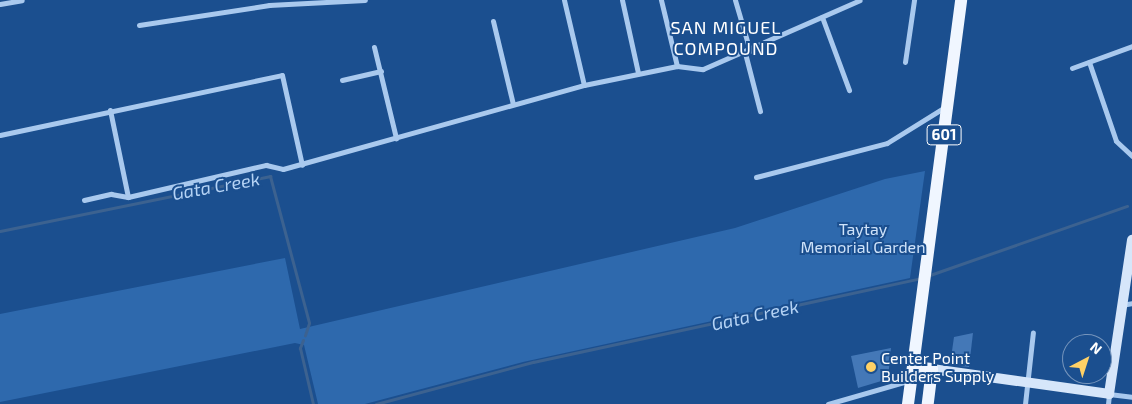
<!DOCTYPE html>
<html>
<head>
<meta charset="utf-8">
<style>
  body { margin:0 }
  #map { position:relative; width:1132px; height:404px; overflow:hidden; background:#1b4f8f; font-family:"Exo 2",sans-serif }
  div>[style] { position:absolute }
  .green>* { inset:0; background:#2e69ad }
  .stream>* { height:3px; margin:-1.5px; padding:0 1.5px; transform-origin:1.5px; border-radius:1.5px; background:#3c6290 }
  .building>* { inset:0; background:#4478b7 }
  .street>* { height:5px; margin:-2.5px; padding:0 2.5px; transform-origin:2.5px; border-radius:2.5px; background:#a9c9ee }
  .secondary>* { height:10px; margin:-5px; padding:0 5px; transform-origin:5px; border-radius:5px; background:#d6e6fa }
  .primary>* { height:12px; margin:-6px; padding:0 6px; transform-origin:6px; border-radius:6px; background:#f0f6ff }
  .dots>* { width:14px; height:14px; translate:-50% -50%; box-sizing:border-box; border:2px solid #1b4f8f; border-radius:50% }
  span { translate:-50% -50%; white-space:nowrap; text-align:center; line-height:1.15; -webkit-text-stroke:4px #1b4f8f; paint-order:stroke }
  .shield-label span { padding:1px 4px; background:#1b4f8f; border:1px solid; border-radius:4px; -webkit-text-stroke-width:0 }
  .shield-label { font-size:15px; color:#fff; font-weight:700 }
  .park-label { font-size:16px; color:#cfe3fa }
  .poi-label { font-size:16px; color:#fff }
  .left { translate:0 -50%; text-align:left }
  .neighbourhood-label { font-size:18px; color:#fff; letter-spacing:1px }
  .water-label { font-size:18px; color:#b5d3f5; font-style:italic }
  .north { position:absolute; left:1062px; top:334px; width:50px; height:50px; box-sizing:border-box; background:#1b4f8f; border:1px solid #7695bc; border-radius:50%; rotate:40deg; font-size:14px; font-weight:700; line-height:20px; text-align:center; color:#fff }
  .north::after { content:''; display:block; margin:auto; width:18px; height:22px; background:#ffd166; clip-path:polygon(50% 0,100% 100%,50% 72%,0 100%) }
</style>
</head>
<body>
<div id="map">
  <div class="green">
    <div style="clip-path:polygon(925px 171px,910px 278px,523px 362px,365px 404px,318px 404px,304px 345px,295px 343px,0 402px,0 314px,285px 258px,300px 329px,735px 228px,885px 179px)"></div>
  </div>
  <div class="stream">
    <div style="left:0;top:231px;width:276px;rotate:-11.5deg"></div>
    <div style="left:270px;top:176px;width:152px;rotate:75.1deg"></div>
    <div style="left:309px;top:323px;width:13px;rotate:108deg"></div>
    <div style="left:927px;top:276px;width:212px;rotate:-19.3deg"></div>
    <div style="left:303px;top:340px;width:9px;rotate:111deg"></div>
    <div style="left:300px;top:348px;width:57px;rotate:76.9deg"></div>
    <div style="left:376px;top:404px;width:163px;rotate:-15deg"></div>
    <div style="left:533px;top:362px;width:397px;rotate:-12.2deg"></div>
  </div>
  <div class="building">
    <div style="clip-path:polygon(973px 333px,969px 367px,950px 365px,954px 337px)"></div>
    <div style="clip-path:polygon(891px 348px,888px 379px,858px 388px,851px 356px)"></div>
  </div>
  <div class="street">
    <div style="left:564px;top:0;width:87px;rotate:76.8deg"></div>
    <div style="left:622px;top:0;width:75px;rotate:77.6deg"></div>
    <div style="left:661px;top:0;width:68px;rotate:76.4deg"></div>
    <div style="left:735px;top:0;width:53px;rotate:73.6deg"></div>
    <div style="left:0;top:4px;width:22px;rotate:-10deg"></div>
    <div style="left:822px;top:17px;width:78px;rotate:69.7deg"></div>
    <div style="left:493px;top:21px;width:85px;rotate:76.5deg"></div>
    <div style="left:139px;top:25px;width:132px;rotate:-8.7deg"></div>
    <div style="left:269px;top:5px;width:96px;rotate:-3deg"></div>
    <div style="left:374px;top:47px;width:94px;rotate:76.4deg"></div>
    <div style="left:745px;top:53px;width:60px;rotate:75.5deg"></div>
    <div style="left:905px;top:62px;width:63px;rotate:-81.7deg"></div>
    <div style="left:1089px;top:62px;width:83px;rotate:71.1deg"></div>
    <div style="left:1116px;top:141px;width:22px;rotate:43deg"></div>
    <div style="left:1072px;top:68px;width:64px;rotate:-20.1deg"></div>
    <div style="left:342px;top:80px;width:40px;rotate:-13deg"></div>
    <div style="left:110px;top:110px;width:89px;rotate:78.3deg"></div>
    <div style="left:0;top:135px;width:288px;rotate:-12deg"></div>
    <div style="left:282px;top:75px;width:92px;rotate:77.5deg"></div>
    <div style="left:756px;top:177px;width:135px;rotate:-14.5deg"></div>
    <div style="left:887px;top:143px;width:68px;rotate:-31.8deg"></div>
    <div style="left:84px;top:200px;width:28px;rotate:-13deg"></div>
    <div style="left:111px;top:194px;width:17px;rotate:10deg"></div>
    <div style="left:128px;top:197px;width:142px;rotate:-13.1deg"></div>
    <div style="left:266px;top:165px;width:17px;rotate:13deg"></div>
    <div style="left:283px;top:169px;width:313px;rotate:-15.6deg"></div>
    <div style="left:584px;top:85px;width:95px;rotate:-11.5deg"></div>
    <div style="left:677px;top:66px;width:26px;rotate:7deg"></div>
    <div style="left:703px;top:69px;width:171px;rotate:-23.7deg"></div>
    <div style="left:1121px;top:305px;width:11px;rotate:-10deg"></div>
    <div style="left:828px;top:404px;width:86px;rotate:-16.1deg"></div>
    <div style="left:1025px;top:404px;width:72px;rotate:-83.7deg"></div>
    <div style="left:1108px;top:404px;width:10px;rotate:-84deg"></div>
    <div style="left:1109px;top:394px;width:23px;rotate:7deg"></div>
  </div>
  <div class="secondary">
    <div style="left:932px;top:369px;width:179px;rotate:8deg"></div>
    <div style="left:1109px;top:394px;width:156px;rotate:-81.5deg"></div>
  </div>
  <div class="primary">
    <div style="left:913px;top:367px;width:19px;rotate:6deg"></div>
    <div style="left:932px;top:369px;width:35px;rotate:97deg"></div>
    <div style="left:908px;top:404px;width:407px;rotate:-82.5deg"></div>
  </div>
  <div class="dots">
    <div style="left:871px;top:367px;background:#ffd166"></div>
  </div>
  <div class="shield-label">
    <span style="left:944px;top:135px">601</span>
  </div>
  <div class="park-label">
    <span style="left:863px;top:238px">Taytay<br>Memorial Garden</span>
  </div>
  <div class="poi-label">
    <span class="left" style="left:881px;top:367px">Center Point<br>Builders Supply</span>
  </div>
  <div class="neighbourhood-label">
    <span style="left:726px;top:38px">SAN MIGUEL<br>COMPOUND</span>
  </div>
  <div class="water-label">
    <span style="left:216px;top:186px;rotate:-10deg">Gata Creek</span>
    <span style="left:755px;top:315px;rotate:-12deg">Gata Creek</span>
  </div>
  <div class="north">N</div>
</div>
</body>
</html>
